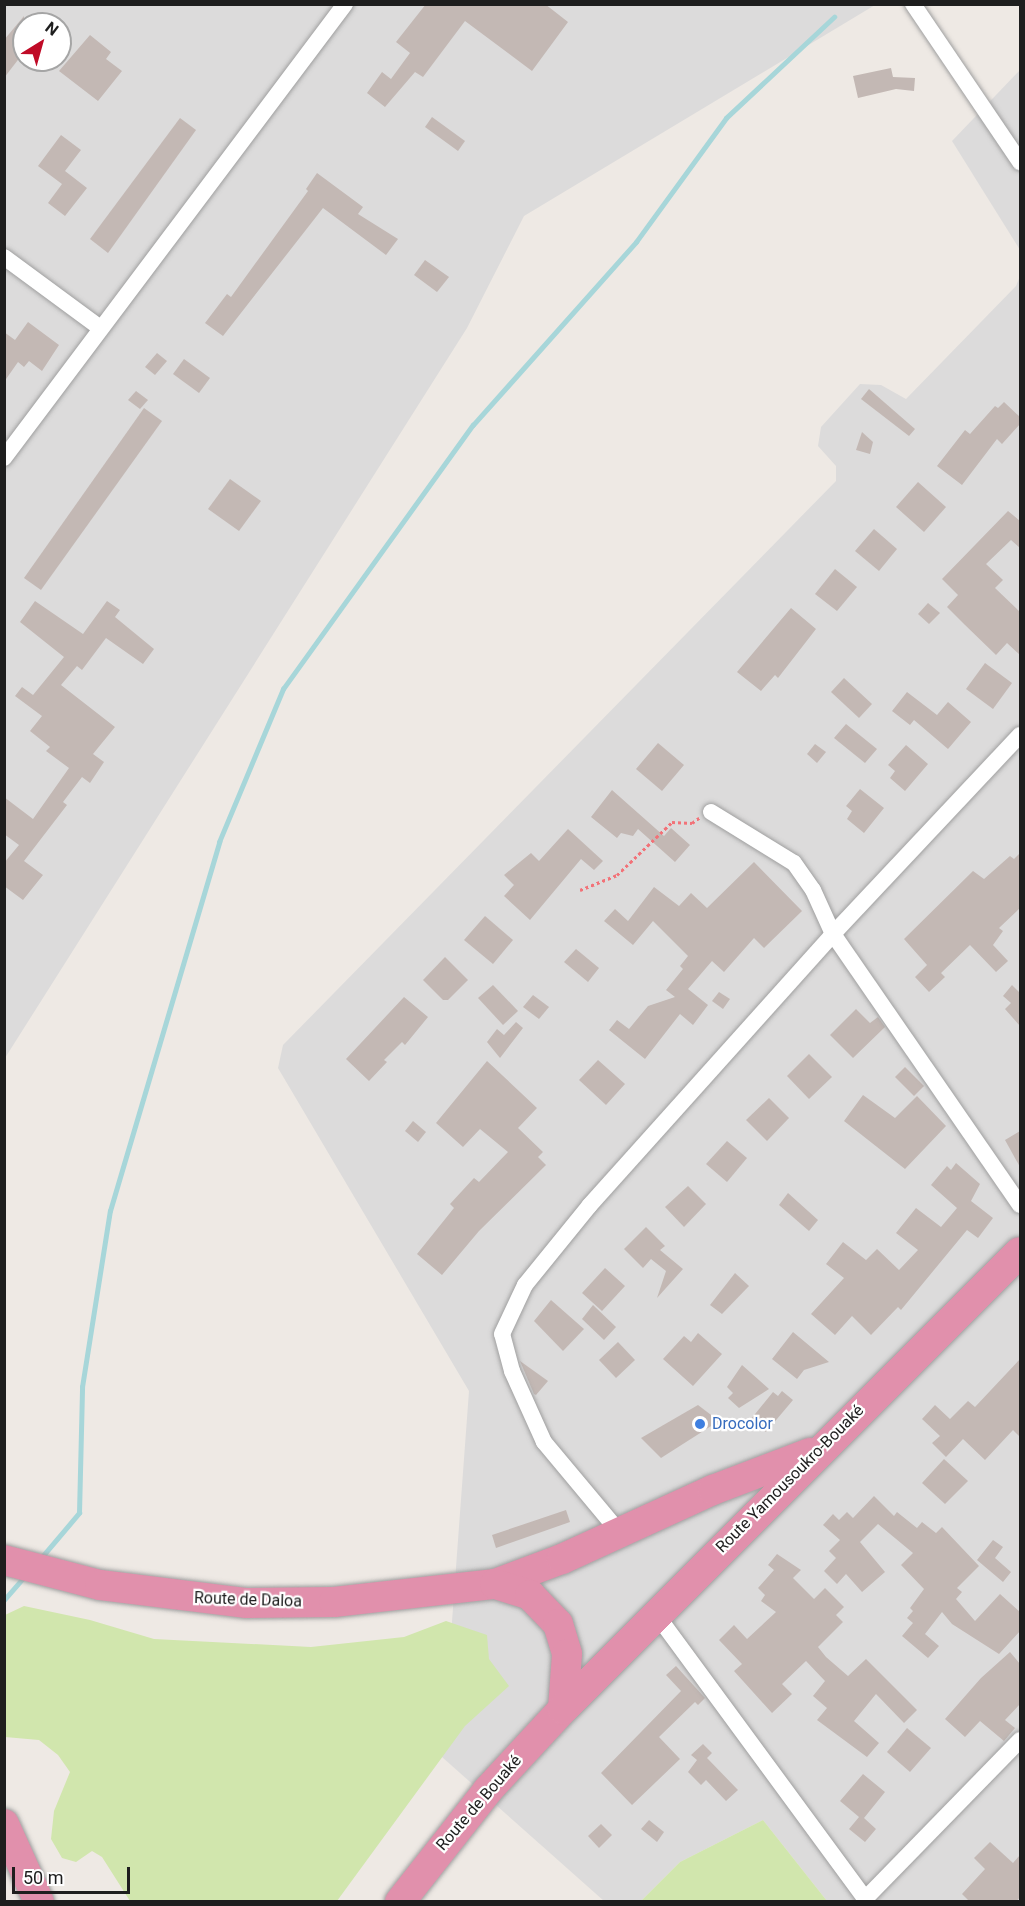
<!DOCTYPE html>
<html>
<head>
<meta charset="utf-8">
<style>
  body { margin:0 }
  #map { position:relative; width:1025px; height:1906px; overflow:hidden; background:#eee9e4; font-family:Roboto,sans-serif }
  div>[style] { position:absolute }
  .residential>* { inset:0; background:#dcdbdb }
  .grass>* { inset:0; background:#d1e6ad }
  .stream>* { height:4.5px; margin:-2.25px; padding:0 2.25px; transform-origin:2.25px; border-radius:2.25px; background:#a7d6d9 }
  .building>* { inset:0; background:#c3b8b4 }
  .path>* { height:3px; margin-top:-1.5px; transform-origin:0; background:repeating-linear-gradient(90deg,#f27278 0 3px,transparent 0 6px) }
  .roads { filter:drop-shadow(0 0 2px #9f9f9f) drop-shadow(0 0 2px #9f9f9f) }
  .street>* { height:16px; margin:-8px; padding:0 8px; transform-origin:8px; border-radius:8px; background:#fff }
  .highway>* { height:30px; margin:-15px; padding:0 15px; transform-origin:15px; border-radius:15px; background:#e190ac }
  .dots>* { width:16px; height:16px; translate:-50% -50%; box-sizing:border-box; border:3px solid #fff; border-radius:50% }
  span { translate:-50% -50%; white-space:nowrap; text-align:center; line-height:1.15; -webkit-text-stroke:4.5px #fff; paint-order:stroke }
  .shop-label { font-size:16px; color:#366cbe }
  .left { translate:0 -50%; text-align:left }
  .street-label { font-size:16px; color:#1e1e1e }
  .frame { position:absolute; inset:0; border:6px solid #1e1e1e; pointer-events:none }
  .north { position:absolute; left:12px; top:12px; width:60px; height:60px; box-sizing:border-box; background:#fff; border:2px solid #a5a5a5; border-radius:50%; rotate:37deg; font-size:16px; font-weight:700; line-height:24px; text-align:center; color:#1e1e1e }
  .north::after { content:''; display:block; margin:auto; width:21px; height:27px; background:#c00b27; clip-path:polygon(50% 0,100% 100%,50% 72%,0 100%) }
  .scale { position:absolute; left:12px; top:1867px; width:118px; height:27px; box-sizing:border-box; border:3px solid #1e1e1e; border-top:0; padding-left:8px; font-size:18px; line-height:21px; white-space:nowrap; color:#1e1e1e; -webkit-text-stroke:4px #fff; paint-order:stroke }
</style>
</head>
<body>
<div id="map">
  <div class="residential">
    <div style="clip-path:polygon(evenodd,5px 5px,875px 5px,524px 216px,467px 328px,5px 1058px,5px 5px,24px 24px,60px 24px,60px 60px,24px 60px,24px 24px)"></div>
    <div style="clip-path:polygon(1020px 70px,1020px 250px,952px 141px)"></div>
    <div style="clip-path:polygon(1020px 276px,1020px 1901px,827px 1901px,763px 1820px,680px 1862px,641px 1901px,604px 1901px,442px 1757px,469px 1391px,278px 1068px,283px 1045px,836px 481px,836px 466px,818px 446px,821px 427px,860px 384px,881px 385px,906px 399px,1016px 286px)"></div>
  </div>
  <div class="grass">
    <div style="clip-path:polygon(24px 1606px,90px 1620px,154px 1639px,311px 1647px,404px 1637px,446px 1621px,487px 1635px,489px 1659px,509px 1686px,465px 1726px,337px 1901px,130px 1901px,102px 1857px,92px 1851px,76px 1862px,62px 1858px,51px 1839px,54px 1811px,70px 1772px,58px 1755px,39px 1740px,5px 1737px,5px 1615px)"></div>
    <div style="clip-path:polygon(763px 1820px,827px 1901px,641px 1901px,680px 1862px)"></div>
  </div>
  <div class="stream">
    <div style="left:41px;top:1558px;width:59px;rotate:-49.8deg"></div>
    <div style="left:79px;top:1513px;width:126px;rotate:-88.6deg"></div>
    <div style="left:82px;top:1387px;width:178px;rotate:-81deg"></div>
    <div style="left:110px;top:1211px;width:385px;rotate:-73.5deg"></div>
    <div style="left:219px;top:842px;width:166px;rotate:-67.3deg"></div>
    <div style="left:283px;top:689px;width:325px;rotate:-54.3deg"></div>
    <div style="left:473px;top:425px;width:245px;rotate:-48.3deg"></div>
    <div style="left:636px;top:242px;width:153px;rotate:-54deg"></div>
    <div style="left:726px;top:118px;width:148px;rotate:-43.1deg"></div>
    <div style="left:4px;top:1600px;width:32px;rotate:-49deg"></div>
  </div>
  <div class="building">
    <div style="clip-path:polygon(426px 4px,545px 4px,568px 22px,532px 71px,465px 21px,423px 77px,415px 72px,385px 107px,367px 93px,382px 72px,391px 79px,410px 53px,396px 42px)"></div>
    <div style="clip-path:polygon(24px 16px,24px 52px,4px 78px,4px 40px)"></div>
    <div style="clip-path:polygon(90px 35px,111px 52px,106px 59px,122px 71px,98px 101px,59px 71px)"></div>
    <div style="clip-path:polygon(891px 68px,893px 77px,915px 78px,914px 91px,896px 89px,858px 98px,853px 76px)"></div>
    <div style="clip-path:polygon(432px 117px,465px 141px,458px 151px,425px 127px)"></div>
    <div style="clip-path:polygon(180px 118px,196px 130px,108px 253px,90px 239px)"></div>
    <div style="clip-path:polygon(61px 135px,81px 150px,65px 171px,87px 188px,65px 216px,48px 203px,62px 184px,38px 166px)"></div>
    <div style="clip-path:polygon(317px 173px,363px 207px,358px 214px,398px 239px,386px 255px,323px 208px,223px 336px,205px 323px,227px 294px,231px 297px,308px 191px,306px 189px)"></div>
    <div style="clip-path:polygon(425px 260px,449px 277px,437px 292px,414px 275px)"></div>
    <div style="clip-path:polygon(28px 322px,59px 345px,42px 371px,29px 361px,24px 367px,18px 362px,4px 382px,4px 332px,15px 340px)"></div>
    <div style="clip-path:polygon(157px 353px,167px 361px,155px 375px,145px 367px)"></div>
    <div style="clip-path:polygon(184px 359px,210px 378px,199px 393px,173px 374px)"></div>
    <div style="clip-path:polygon(869px 389px,915px 429px,909px 436px,861px 399px)"></div>
    <div style="clip-path:polygon(136px 391px,148px 400px,140px 409px,128px 400px)"></div>
    <div style="clip-path:polygon(1004px 402px,1020px 417px,1020px 424px,1002px 444px,997px 439px,962px 485px,937px 466px,965px 430px,970px 434px,995px 406px,998px 408px)"></div>
    <div style="clip-path:polygon(144px 408px,162px 421px,41px 590px,24px 578px)"></div>
    <div style="clip-path:polygon(862px 432px,873px 442px,870px 454px,856px 450px)"></div>
    <div style="clip-path:polygon(230px 479px,261px 501px,239px 531px,208px 509px)"></div>
    <div style="clip-path:polygon(918px 482px,946px 507px,924px 532px,896px 507px)"></div>
    <div style="clip-path:polygon(1008px 511px,1020px 521px,1020px 548px,1011px 540px,986px 564px,1003px 580px,995px 588px,1020px 612px,1020px 655px,1007px 643px,996px 655px,964px 624px,947px 607px,958px 595px,942px 579px)"></div>
    <div style="clip-path:polygon(874px 529px,897px 549px,879px 571px,855px 551px)"></div>
    <div style="clip-path:polygon(835px 569px,857px 587px,837px 611px,815px 594px)"></div>
    <div style="clip-path:polygon(35px 601px,83px 634px,107px 601px,120px 610px,115px 617px,154px 649px,143px 664px,106px 638px,82px 670px,77px 666px,61px 685px,115px 727px,93px 754px,104px 762px,90px 783px,82px 777px,63px 802px,67px 805px,24px 861px,43px 875px,23px 900px,4px 886px,4px 863px,19px 845px,4px 834px,4px 797px,33px 819px,69px 768px,46px 751px,50px 747px,30px 731px,42px 716px,15px 696px,22px 687px,33px 695px,64px 657px,20px 622px)"></div>
    <div style="clip-path:polygon(928px 603px,940px 613px,929px 624px,918px 614px)"></div>
    <div style="clip-path:polygon(791px 608px,816px 629px,778px 678px,775px 675px,761px 691px,737px 672px)"></div>
    <div style="clip-path:polygon(985px 663px,1012px 683px,993px 709px,966px 689px)"></div>
    <div style="clip-path:polygon(844px 678px,872px 704px,859px 718px,831px 692px)"></div>
    <div style="clip-path:polygon(907px 692px,937px 715px,948px 702px,971px 722px,948px 749px,914px 720px,910px 725px,892px 711px)"></div>
    <div style="clip-path:polygon(846px 724px,877px 749px,865px 763px,834px 738px)"></div>
    <div style="clip-path:polygon(658px 743px,684px 765px,662px 791px,636px 769px)"></div>
    <div style="clip-path:polygon(815px 744px,826px 752px,817px 763px,807px 754px)"></div>
    <div style="clip-path:polygon(906px 745px,928px 764px,905px 791px,890px 778px,895px 771px,888px 765px)"></div>
    <div style="clip-path:polygon(860px 789px,884px 808px,864px 833px,847px 819px,852px 811px,846px 806px)"></div>
    <div style="clip-path:polygon(612px 790px,664px 836px,671px 828px,690px 845px,675px 862px,638px 829px,633px 836px,621px 833px,617px 838px,591px 817px)"></div>
    <div style="clip-path:polygon(568px 829px,603px 861px,594px 870px,581px 859px,530px 920px,504px 896px,514px 885px,504px 875px,531px 853px,539px 861px)"></div>
    <div style="clip-path:polygon(1020px 853px,1020px 908px,999px 928px,1003px 931px,993px 945px,1008px 961px,996px 972px,970px 945px,941px 973px,945px 977px,929px 992px,915px 977px,927px 965px,904px 939px,973px 871px,984px 879px,1010px 856px,1014px 859px)"></div>
    <div style="clip-path:polygon(754px 862px,802px 911px,764px 948px,754px 938px,724px 972px,712px 961px,688px 989px,708px 1005px,693px 1025px,680px 1014px,645px 1059px,609px 1030px,617px 1020px,629px 1029px,648px 1006px,675px 997px,666px 990px,683px 969px,680px 966px,688px 956px,653px 921px,633px 945px,604px 921px,615px 909px,628px 921px,654px 887px,679px 906px,691px 893px,707px 908px)"></div>
    <div style="clip-path:polygon(485px 916px,513px 940px,493px 964px,464px 940px)"></div>
    <div style="clip-path:polygon(576px 949px,599px 968px,588px 982px,564px 962px)"></div>
    <div style="clip-path:polygon(445px 957px,468px 980px,448px 1000px,443px 1000px,423px 980px)"></div>
    <div style="clip-path:polygon(493px 985px,518px 1011px,503px 1025px,478px 998px)"></div>
    <div style="clip-path:polygon(1012px 985px,1020px 993px,1020px 1026px,1005px 1009px,1011px 1003px,1003px 996px)"></div>
    <div style="clip-path:polygon(719px 992px,730px 999px,723px 1009px,712px 1001px)"></div>
    <div style="clip-path:polygon(533px 995px,549px 1007px,539px 1019px,523px 1007px)"></div>
    <div style="clip-path:polygon(404px 997px,428px 1017px,405px 1045px,402px 1042px,384px 1060px,387px 1062px,369px 1081px,346px 1059px)"></div>
    <div style="clip-path:polygon(856px 1009px,870px 1023px,878px 1017px,885px 1027px,853px 1058px,830px 1035px)"></div>
    <div style="clip-path:polygon(516px 1022px,523px 1028px,500px 1058px,487px 1042px,497px 1029px,504px 1035px)"></div>
    <div style="clip-path:polygon(809px 1054px,832px 1077px,809px 1099px,787px 1076px)"></div>
    <div style="clip-path:polygon(598px 1060px,625px 1084px,606px 1105px,579px 1080px)"></div>
    <div style="clip-path:polygon(487px 1061px,537px 1108px,518px 1128px,543px 1152px,538px 1157px,546px 1165px,479px 1231px,442px 1275px,417px 1254px,454px 1208px,450px 1204px,474px 1178px,479px 1182px,508px 1152px,480px 1129px,463px 1147px,436px 1123px)"></div>
    <div style="clip-path:polygon(905px 1067px,924px 1086px,914px 1096px,895px 1077px)"></div>
    <div style="clip-path:polygon(863px 1095px,895px 1118px,917px 1096px,946px 1126px,905px 1169px,844px 1121px)"></div>
    <div style="clip-path:polygon(769px 1098px,789px 1118px,767px 1141px,746px 1120px)"></div>
    <div style="clip-path:polygon(413px 1121px,426px 1132px,418px 1142px,405px 1131px)"></div>
    <div style="clip-path:polygon(1020px 1131px,1020px 1167px,1005px 1140px)"></div>
    <div style="clip-path:polygon(727px 1141px,747px 1158px,727px 1182px,706px 1164px)"></div>
    <div style="clip-path:polygon(956px 1163px,980px 1184px,971px 1201px,993px 1218px,978px 1238px,967px 1230px,901px 1310px,898px 1307px,871px 1335px,852px 1316px,835px 1335px,811px 1314px,844px 1278px,826px 1264px,843px 1242px,866px 1260px,877px 1249px,899px 1270px,918px 1250px,896px 1233px,916px 1208px,941px 1227px,957px 1208px,931px 1185px,947px 1166px,951px 1170px)"></div>
    <div style="clip-path:polygon(688px 1186px,706px 1204px,684px 1227px,665px 1207px)"></div>
    <div style="clip-path:polygon(788px 1193px,818px 1220px,809px 1231px,779px 1205px)"></div>
    <div style="clip-path:polygon(646px 1227px,665px 1246px,660px 1250px,683px 1269px,657px 1298px,666px 1271px,651px 1259px,643px 1268px,624px 1249px)"></div>
    <div style="clip-path:polygon(605px 1268px,625px 1286px,602px 1311px,582px 1293px)"></div>
    <div style="clip-path:polygon(735px 1273px,749px 1286px,722px 1314px,710px 1305px)"></div>
    <div style="clip-path:polygon(551px 1300px,584px 1329px,563px 1351px,534px 1321px)"></div>
    <div style="clip-path:polygon(593px 1305px,616px 1327px,604px 1340px,582px 1319px)"></div>
    <div style="clip-path:polygon(793px 1332px,829px 1362px,804px 1370px,797px 1379px,772px 1359px)"></div>
    <div style="clip-path:polygon(698px 1333px,722px 1354px,693px 1386px,663px 1359px,684px 1336px,691px 1342px)"></div>
    <div style="clip-path:polygon(618px 1342px,635px 1360px,616px 1378px,599px 1360px)"></div>
    <div style="clip-path:polygon(1020px 1359px,1020px 1437px,1013px 1430px,985px 1460px,963px 1439px,946px 1457px,932px 1443px,940px 1436px,922px 1419px,935px 1405px,950px 1419px,968px 1401px,975px 1407px)"></div>
    <div style="clip-path:polygon(520px 1361px,548px 1381px,536px 1395px,534px 1394px)"></div>
    <div style="clip-path:polygon(742px 1365px,769px 1389px,739px 1408px,728px 1398px,733px 1393px,727px 1387px)"></div>
    <div style="clip-path:polygon(782px 1391px,793px 1400px,766px 1432px,751px 1419px,773px 1392px,778px 1396px)"></div>
    <div style="clip-path:polygon(698px 1405px,719px 1421px,661px 1458px,641px 1438px)"></div>
    <div style="clip-path:polygon(944px 1459px,968px 1481px,945px 1504px,922px 1483px)"></div>
    <div style="clip-path:polygon(874px 1496px,894px 1516px,897px 1512px,917px 1528px,922px 1522px,936px 1533px,942px 1527px,979px 1566px,957px 1588px,962px 1592px,956px 1599px,975px 1621px,1000px 1594px,1020px 1612px,1020px 1631px,999px 1654px,952px 1624px,942px 1612px,925px 1634px,939px 1646px,928px 1658px,902px 1636px,913px 1623px,907px 1618px,913px 1611px,910px 1608px,924px 1589px,901px 1565px,913px 1553px,878px 1524px,860px 1542px,885px 1572px,862px 1592px,846px 1574px,837px 1584px,824px 1571px,836px 1558px,829px 1551px,840px 1540px,823px 1525px,833px 1514px,839px 1520px,847px 1512px,853px 1518px)"></div>
    <div style="clip-path:polygon(566px 1510px,570px 1522px,496px 1548px,492px 1535px)"></div>
    <div style="clip-path:polygon(993px 1540px,1003px 1547px,995px 1558px,1011px 1572px,1003px 1582px,977px 1560px)"></div>
    <div style="clip-path:polygon(777px 1554px,801px 1570px,793px 1578px,814px 1599px,825px 1588px,844px 1607px,836px 1615px,843px 1622px,818px 1647px,826px 1657px,848px 1676px,866px 1659px,917px 1710px,904px 1723px,876px 1694px,854px 1721px,879px 1743px,867px 1757px,817px 1720px,827px 1708px,813px 1696px,825px 1681px,806px 1661px,782px 1684px,792px 1694px,772px 1713px,734px 1671px,742px 1664px,719px 1640px,734px 1625px,747px 1639px,776px 1612px,761px 1601px,765px 1595px,758px 1588px,774px 1570px,768px 1565px)"></div>
    <div style="clip-path:polygon(1010px 1652px,1020px 1664px,1020px 1704px,1005px 1720px,1015px 1728px,1004px 1741px,980px 1721px,965px 1737px,945px 1719px,981px 1678px)"></div>
    <div style="clip-path:polygon(676px 1666px,705px 1698px,698px 1705px,695px 1702px,659px 1737px,680px 1759px,632px 1805px,601px 1773px,681px 1691px,666px 1675px)"></div>
    <div style="clip-path:polygon(907px 1728px,931px 1748px,910px 1772px,887px 1752px)"></div>
    <div style="clip-path:polygon(703px 1744px,712px 1753px,707px 1758px,738px 1790px,726px 1801px,706px 1780px,701px 1785px,688px 1772px,697px 1760px,691px 1755px)"></div>
    <div style="clip-path:polygon(863px 1774px,885px 1792px,864px 1818px,876px 1829px,865px 1842px,849px 1829px,859px 1817px,840px 1801px)"></div>
    <div style="clip-path:polygon(649px 1820px,664px 1832px,657px 1842px,641px 1829px)"></div>
    <div style="clip-path:polygon(601px 1824px,612px 1835px,599px 1848px,588px 1836px)"></div>
    <div style="clip-path:polygon(990px 1842px,1013px 1863px,1020px 1855px,1020px 1897px,1016px 1902px,970px 1902px,962px 1894px,985px 1869px,974px 1858px)"></div>
  </div>
  <div class="path">
    <div style="left:580px;top:890px;width:40px;rotate:-22deg"></div>
    <div style="left:617px;top:875px;width:76px;rotate:-43.9deg"></div>
    <div style="left:672px;top:822px;width:20px;rotate:3deg"></div>
    <div style="left:692px;top:823px;width:9px;rotate:-36deg"></div>
  </div>
  <div class="roads">
    <div class="street">
      <div style="left:913px;top:4px;width:191px;rotate:55.9deg"></div>
      <div style="left:4px;top:257px;width:118px;rotate:36.4deg"></div>
      <div style="left:4px;top:458px;width:568px;rotate:-53.09deg"></div>
      <div style="left:711px;top:812px;width:97px;rotate:31.6deg"></div>
      <div style="left:794px;top:863px;width:33px;rotate:55deg"></div>
      <div style="left:813px;top:890px;width:48px;rotate:65.6deg"></div>
      <div style="left:833px;top:934px;width:329px;rotate:55.4deg"></div>
      <div style="left:620px;top:1533px;width:119px;rotate:-129.9deg"></div>
      <div style="left:544px;top:1442px;width:78px;rotate:-114.3deg"></div>
      <div style="left:512px;top:1371px;width:38px;rotate:-105deg"></div>
      <div style="left:502px;top:1334px;width:54px;rotate:-64.9deg"></div>
      <div style="left:525px;top:1285px;width:103px;rotate:-50.9deg"></div>
      <div style="left:590px;top:1205px;width:364px;rotate:-48.1deg"></div>
      <div style="left:833px;top:934px;width:273px;rotate:-46.8deg"></div>
      <div style="left:656px;top:1614px;width:353px;rotate:53.7deg"></div>
      <div style="left:867px;top:1902px;width:4px;rotate:-124deg"></div>
      <div style="left:865px;top:1899px;width:222px;rotate:-45.7deg"></div>
    </div>
    <div class="highway">
      <div style="left:4px;top:1560px;width:99px;rotate:14.6deg"></div>
      <div style="left:100px;top:1585px;width:148px;rotate:7deg"></div>
      <div style="left:247px;top:1603px;width:87px;rotate:-0.7deg"></div>
      <div style="left:334px;top:1602px;width:162px;rotate:-6.4deg"></div>
      <div style="left:495px;top:1584px;width:72px;rotate:-20.5deg"></div>
      <div style="left:562px;top:1559px;width:166px;rotate:-24.6deg"></div>
      <div style="left:713px;top:1490px;width:104px;rotate:-20.9deg"></div>
      <div style="left:495px;top:1584px;width:37px;rotate:17deg"></div>
      <div style="left:530px;top:1595px;width:40px;rotate:46deg"></div>
      <div style="left:558px;top:1624px;width:31px;rotate:73deg"></div>
      <div style="left:567px;top:1654px;width:55px;rotate:94.2deg"></div>
      <div style="left:4px;top:1824px;width:85px;rotate:65.8deg"></div>
      <div style="left:400px;top:1902px;width:142px;rotate:-51.8deg"></div>
      <div style="left:488px;top:1790px;width:110px;rotate:-47.2deg"></div>
      <div style="left:563px;top:1709px;width:646px;rotate:-45deg"></div>
    </div>
  </div>
  <div class="dots">
    <div style="left:700px;top:1424px;background:#3f7fe0"></div>
  </div>
  <div class="shop-label">
    <span class="left" style="left:712px;top:1424px">Drocolor</span>
  </div>
  <div class="street-label">
    <span style="left:790px;top:1479px;rotate:-45deg">Route Yamousoukro-Bouaké</span>
    <span style="left:248px;top:1600px;rotate:2deg">Route de Daloa</span>
    <span style="left:479px;top:1803px;rotate:-49deg">Route de Bouaké</span>
  </div>
  <div class="frame"></div>
  <div class="north">N</div>
  <div class="scale">50 m</div>
</div>
</body>
</html>
